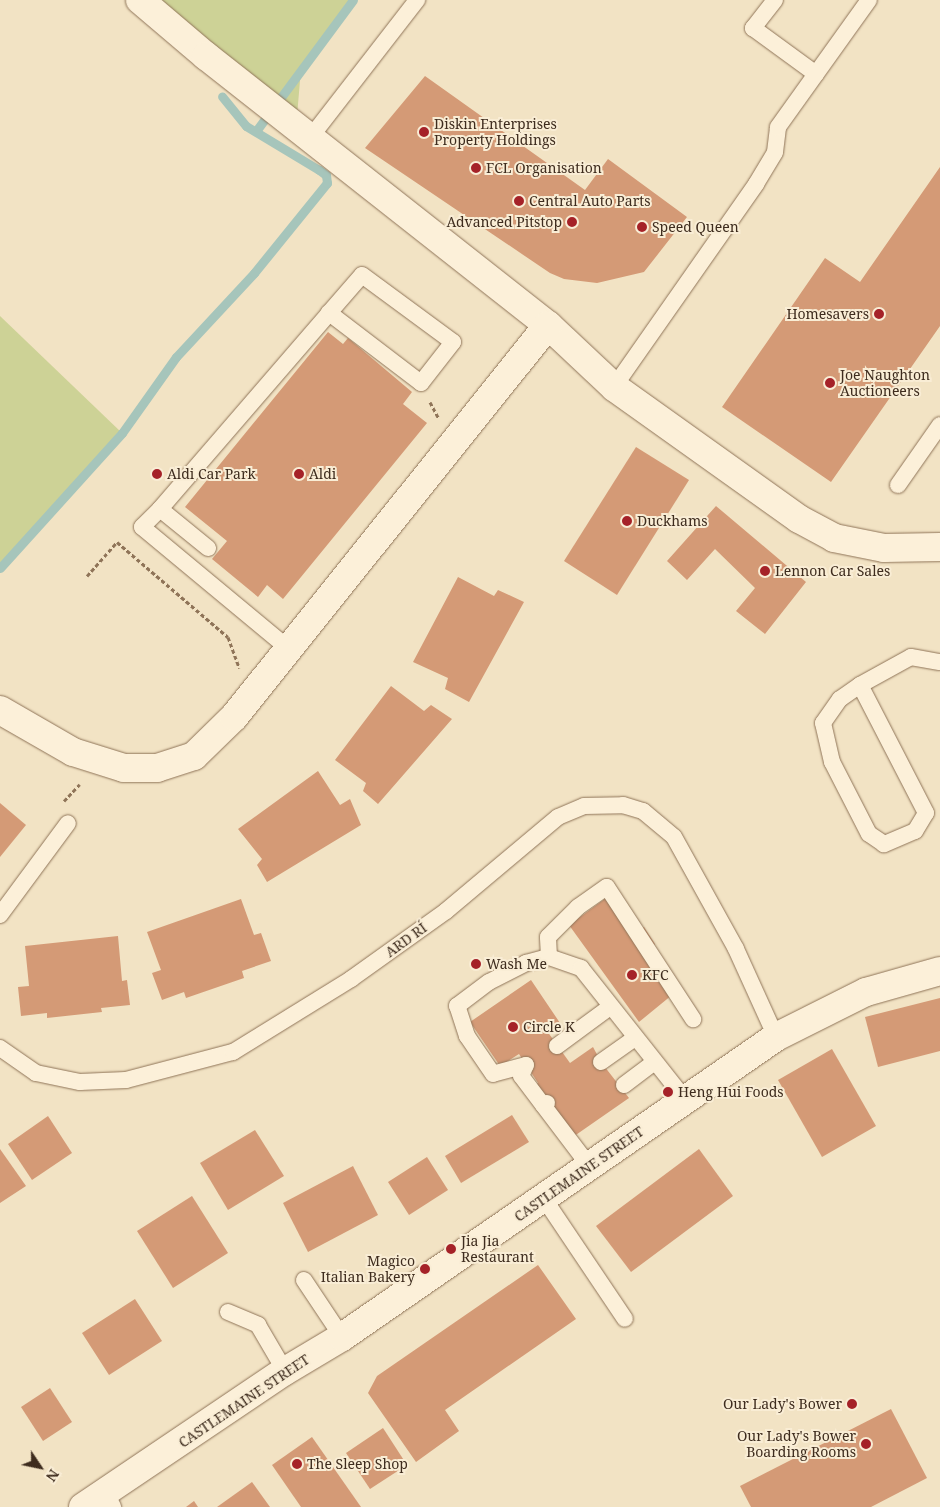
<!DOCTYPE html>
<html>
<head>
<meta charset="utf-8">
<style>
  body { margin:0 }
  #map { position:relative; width:940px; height:1507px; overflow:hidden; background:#f2e3c4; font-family:"Noto Serif",serif }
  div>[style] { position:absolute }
  .green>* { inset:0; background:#cdd296 }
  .stream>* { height:9px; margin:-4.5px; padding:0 4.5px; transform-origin:4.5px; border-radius:4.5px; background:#a6c5bb }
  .building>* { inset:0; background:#d49a76 }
  .path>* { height:3px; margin-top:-1.5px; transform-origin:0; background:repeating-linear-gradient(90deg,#8f7458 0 4px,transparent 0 6.5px) }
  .roads { filter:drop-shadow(0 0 1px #8f7458) drop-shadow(0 0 1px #8f7458) }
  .lane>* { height:16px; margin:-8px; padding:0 8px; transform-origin:8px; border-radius:8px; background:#fcf0d9 }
  .street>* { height:28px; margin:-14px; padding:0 14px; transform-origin:14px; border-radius:14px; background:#fcf0d9 }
  .secondary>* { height:28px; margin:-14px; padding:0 14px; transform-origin:14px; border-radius:14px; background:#fcf0d9 }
  .dots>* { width:14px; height:14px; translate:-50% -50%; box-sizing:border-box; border:2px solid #f9edd5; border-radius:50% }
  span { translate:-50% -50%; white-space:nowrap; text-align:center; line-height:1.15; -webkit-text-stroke:4px #f9edd5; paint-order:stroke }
  .poi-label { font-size:14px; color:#3e2c1e }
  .left { translate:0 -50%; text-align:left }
  .right { translate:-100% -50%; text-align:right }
  .street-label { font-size:14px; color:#3e2c1e }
  .north { position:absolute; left:15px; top:1442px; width:50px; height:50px; -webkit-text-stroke:4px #f9edd5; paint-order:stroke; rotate:124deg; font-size:14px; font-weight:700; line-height:20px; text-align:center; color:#3e2c1e }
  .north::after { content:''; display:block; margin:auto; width:18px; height:22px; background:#3e2c1e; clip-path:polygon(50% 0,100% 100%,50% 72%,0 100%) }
</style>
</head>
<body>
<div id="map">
  <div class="green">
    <div style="clip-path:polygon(154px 0,353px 0,301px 69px,297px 116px)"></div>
    <div style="clip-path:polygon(0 316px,122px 433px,0 571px)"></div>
  </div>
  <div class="stream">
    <div style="left:256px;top:131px;width:163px;rotate:-53.5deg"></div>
    <div style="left:0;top:568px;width:182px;rotate:-47.9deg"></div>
    <div style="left:122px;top:433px;width:93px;rotate:-54.6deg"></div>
    <div style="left:176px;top:357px;width:115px;rotate:-47.1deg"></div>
    <div style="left:254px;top:273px;width:116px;rotate:-51deg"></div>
    <div style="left:327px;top:183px;width:8px;rotate:-97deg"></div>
    <div style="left:326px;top:175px;width:9px;rotate:-144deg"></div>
    <div style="left:319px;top:170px;width:85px;rotate:-148.9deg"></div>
    <div style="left:246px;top:126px;width:38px;rotate:-129deg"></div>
  </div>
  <div class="building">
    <div style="clip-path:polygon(425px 76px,585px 190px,608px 159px,687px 217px,644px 272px,597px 283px,564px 279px,550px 273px,365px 148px)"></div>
    <div style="clip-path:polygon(940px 167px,940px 326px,831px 482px,722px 407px,825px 258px,860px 282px)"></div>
    <div style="clip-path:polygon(328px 332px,343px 344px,348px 338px,412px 392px,403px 404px,427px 423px,283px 599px,267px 585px,258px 597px,212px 559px,227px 541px,185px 507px)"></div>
    <div style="clip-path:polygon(636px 447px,689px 480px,617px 595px,564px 561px)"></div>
    <div style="clip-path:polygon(716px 506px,806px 582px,765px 634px,736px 611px,755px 588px,715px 549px,687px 580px,667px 561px)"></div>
    <div style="clip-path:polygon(458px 577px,494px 596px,498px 590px,524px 602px,469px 702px,445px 689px,448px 678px,413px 662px)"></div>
    <div style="clip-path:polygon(391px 686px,424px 711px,431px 705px,452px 719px,378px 804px,363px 791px,366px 783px,335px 760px)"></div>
    <div style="clip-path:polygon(318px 771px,340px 805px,350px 799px,361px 825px,267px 882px,257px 865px,262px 859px,238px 829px)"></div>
    <div style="clip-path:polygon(0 803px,26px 825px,0 857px)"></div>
    <div style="clip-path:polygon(606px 898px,631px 936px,644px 927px,655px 944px,645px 955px,672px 995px,639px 1022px,569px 925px)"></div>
    <div style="clip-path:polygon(241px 899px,254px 935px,261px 933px,271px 961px,242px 971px,244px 978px,186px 998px,184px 992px,162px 1000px,152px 973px,161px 970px,147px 932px)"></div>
    <div style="clip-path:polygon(118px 936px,122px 981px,127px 980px,130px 1005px,101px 1008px,102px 1012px,47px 1018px,47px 1013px,21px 1016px,18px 987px,29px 986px,25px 946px)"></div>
    <div style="clip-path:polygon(531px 980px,560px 1023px,547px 1031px,570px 1063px,593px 1047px,601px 1062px,629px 1098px,570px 1139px,533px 1086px,538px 1083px,519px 1054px,500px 1066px,470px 1022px)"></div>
    <div style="clip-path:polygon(940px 998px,940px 1051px,878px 1067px,865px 1017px)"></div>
    <div style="clip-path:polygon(832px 1049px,876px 1126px,822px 1157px,778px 1080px)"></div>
    <div style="clip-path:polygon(512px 1115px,529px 1142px,461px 1183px,445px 1156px)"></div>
    <div style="clip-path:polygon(48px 1116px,72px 1153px,32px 1180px,8px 1144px)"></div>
    <div style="clip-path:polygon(255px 1130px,284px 1176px,228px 1210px,200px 1163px)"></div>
    <div style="clip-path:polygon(0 1149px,26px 1186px,0 1203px)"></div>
    <div style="clip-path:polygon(699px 1149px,733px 1196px,631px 1272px,596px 1226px)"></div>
    <div style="clip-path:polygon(427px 1157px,448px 1190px,409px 1215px,388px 1182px)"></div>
    <div style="clip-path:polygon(353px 1166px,378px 1215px,308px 1252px,283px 1203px)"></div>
    <div style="clip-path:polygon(192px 1196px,228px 1253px,173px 1288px,137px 1231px)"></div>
    <div style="clip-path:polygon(538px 1265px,576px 1319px,445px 1410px,459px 1431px,416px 1462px,368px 1393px,377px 1376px)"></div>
    <div style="clip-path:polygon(135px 1299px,162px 1341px,109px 1375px,82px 1333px)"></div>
    <div style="clip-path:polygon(50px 1388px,72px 1422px,43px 1441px,21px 1407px)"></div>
    <div style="clip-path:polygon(891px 1409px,927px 1478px,871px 1507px,751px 1507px,740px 1486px)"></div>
    <div style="clip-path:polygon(383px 1428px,407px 1465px,370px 1489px,346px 1453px)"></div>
    <div style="clip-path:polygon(312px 1437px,361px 1507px,301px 1507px,272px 1465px)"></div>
    <div style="clip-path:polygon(252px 1482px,270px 1507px,217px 1507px)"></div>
    <div style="clip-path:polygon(194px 1501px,198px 1507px,186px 1507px)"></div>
  </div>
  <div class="path">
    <div style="left:430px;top:402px;width:19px;rotate:62deg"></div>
    <div style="left:87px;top:576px;width:45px;rotate:-48.6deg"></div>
    <div style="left:117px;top:542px;width:146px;rotate:40.6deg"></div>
    <div style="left:228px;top:637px;width:33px;rotate:70deg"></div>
    <div style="left:64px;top:801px;width:23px;rotate:-47deg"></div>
  </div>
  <div class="roads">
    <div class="lane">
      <div style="left:775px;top:0;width:36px;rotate:128deg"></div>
      <div style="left:753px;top:28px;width:78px;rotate:36.1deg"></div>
      <div style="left:310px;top:138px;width:175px;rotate:-52.2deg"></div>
      <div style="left:614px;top:387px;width:248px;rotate:-55deg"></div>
      <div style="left:756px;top:184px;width:37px;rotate:-59deg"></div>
      <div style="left:775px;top:152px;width:25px;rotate:-83deg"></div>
      <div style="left:778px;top:127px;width:156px;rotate:-54.4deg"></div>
      <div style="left:898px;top:485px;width:73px;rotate:-55deg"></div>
      <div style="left:160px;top:509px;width:62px;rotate:39.1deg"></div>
      <div style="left:289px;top:649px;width:191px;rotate:-140.3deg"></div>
      <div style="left:142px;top:527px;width:25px;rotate:-45deg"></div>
      <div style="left:160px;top:509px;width:259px;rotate:-49.2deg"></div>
      <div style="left:329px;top:313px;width:50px;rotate:-49deg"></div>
      <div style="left:362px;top:275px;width:113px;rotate:36.4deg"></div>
      <div style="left:453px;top:342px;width:52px;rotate:128deg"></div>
      <div style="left:421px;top:383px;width:116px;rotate:-142.7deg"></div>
      <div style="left:860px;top:685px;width:144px;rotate:62.7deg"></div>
      <div style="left:926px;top:813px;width:21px;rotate:121deg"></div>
      <div style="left:915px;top:831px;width:34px;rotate:157deg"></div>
      <div style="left:884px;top:844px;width:18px;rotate:-146deg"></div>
      <div style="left:869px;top:834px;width:81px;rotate:-117.2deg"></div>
      <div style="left:832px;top:762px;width:40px;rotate:-103deg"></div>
      <div style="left:823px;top:723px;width:29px;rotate:-55deg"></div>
      <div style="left:840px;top:699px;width:24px;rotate:-35deg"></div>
      <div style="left:860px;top:685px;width:58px;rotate:-28.8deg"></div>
      <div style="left:911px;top:657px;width:29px;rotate:10deg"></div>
      <div style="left:0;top:915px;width:114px;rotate:-53.5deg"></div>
      <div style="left:549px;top:957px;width:20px;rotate:-93deg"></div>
      <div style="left:548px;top:937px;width:42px;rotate:-45deg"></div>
      <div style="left:578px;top:907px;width:35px;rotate:-35deg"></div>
      <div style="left:607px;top:887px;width:158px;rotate:56.9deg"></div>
      <div style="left:557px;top:1046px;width:66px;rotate:-36.3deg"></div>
      <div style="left:0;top:1048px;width:44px;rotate:34.8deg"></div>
      <div style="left:36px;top:1073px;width:45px;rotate:11.6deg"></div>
      <div style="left:80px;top:1082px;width:46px;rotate:-2.5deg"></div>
      <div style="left:126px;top:1080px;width:111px;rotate:-14.7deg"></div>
      <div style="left:233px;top:1052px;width:139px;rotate:-31.7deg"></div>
      <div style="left:351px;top:979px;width:117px;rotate:-35.6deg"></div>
      <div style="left:446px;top:911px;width:146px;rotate:-40deg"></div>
      <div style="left:558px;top:817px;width:28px;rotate:-23deg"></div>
      <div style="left:584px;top:806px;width:39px;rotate:-1deg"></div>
      <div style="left:623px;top:805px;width:21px;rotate:17deg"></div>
      <div style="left:643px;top:811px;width:40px;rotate:40deg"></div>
      <div style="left:674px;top:837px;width:128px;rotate:61deg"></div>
      <div style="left:736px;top:949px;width:97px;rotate:65.6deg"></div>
      <div style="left:601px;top:1062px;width:42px;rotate:-35.2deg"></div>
      <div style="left:624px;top:1085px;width:38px;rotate:-37deg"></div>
      <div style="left:547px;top:1103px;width:4px;rotate:153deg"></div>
      <div style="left:543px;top:1105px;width:78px;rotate:52.8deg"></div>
      <div style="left:543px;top:1105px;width:36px;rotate:-127deg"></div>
      <div style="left:521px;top:1076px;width:12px;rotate:-66deg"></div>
      <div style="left:526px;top:1065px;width:34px;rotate:165deg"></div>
      <div style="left:493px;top:1074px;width:46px;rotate:-124.4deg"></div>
      <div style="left:467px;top:1036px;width:32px;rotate:-108deg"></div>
      <div style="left:457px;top:1006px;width:40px;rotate:-37deg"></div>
      <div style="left:489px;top:982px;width:42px;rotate:-27.2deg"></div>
      <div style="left:526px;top:963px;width:24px;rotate:-15deg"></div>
      <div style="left:549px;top:957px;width:34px;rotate:19deg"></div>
      <div style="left:581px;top:968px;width:167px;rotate:51.6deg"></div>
      <div style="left:545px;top:1200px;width:143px;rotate:56.1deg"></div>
      <div style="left:304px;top:1280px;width:69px;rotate:56.3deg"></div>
      <div style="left:228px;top:1312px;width:33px;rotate:23deg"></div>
      <div style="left:258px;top:1325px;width:53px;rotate:59.6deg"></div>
      <div style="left:105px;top:1491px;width:18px;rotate:63deg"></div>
    </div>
    <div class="street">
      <div style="left:140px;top:0;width:87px;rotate:40.3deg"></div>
      <div style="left:206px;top:56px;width:435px;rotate:38.2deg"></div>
      <div style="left:548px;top:325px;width:91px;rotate:43.2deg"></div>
      <div style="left:614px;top:387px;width:227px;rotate:35.5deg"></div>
      <div style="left:799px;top:519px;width:40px;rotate:28deg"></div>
      <div style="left:834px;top:538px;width:51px;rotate:11.3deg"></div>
      <div style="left:884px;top:548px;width:56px;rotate:-1deg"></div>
      <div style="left:0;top:710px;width:84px;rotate:29.9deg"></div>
      <div style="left:73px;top:752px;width:53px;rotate:17.4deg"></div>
      <div style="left:124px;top:768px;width:33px"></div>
      <div style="left:157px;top:768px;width:39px;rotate:-18deg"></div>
      <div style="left:194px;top:756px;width:56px;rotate:-44.3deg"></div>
      <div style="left:234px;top:717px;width:502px;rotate:-51.3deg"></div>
    </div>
    <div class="secondary">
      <div style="left:83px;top:1507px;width:244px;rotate:-34deg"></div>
      <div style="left:285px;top:1371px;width:66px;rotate:-30.8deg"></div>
      <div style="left:342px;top:1337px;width:528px;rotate:-34.65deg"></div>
      <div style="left:776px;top:1037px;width:101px;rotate:-26.6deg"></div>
      <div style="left:866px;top:992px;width:77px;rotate:-15.8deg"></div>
    </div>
  </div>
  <div class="dots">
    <div style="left:424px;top:132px;background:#a52228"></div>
    <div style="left:476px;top:168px;background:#a52228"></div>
    <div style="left:519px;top:201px;background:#a52228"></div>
    <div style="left:572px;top:222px;background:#a52228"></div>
    <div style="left:642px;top:227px;background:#a52228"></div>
    <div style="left:879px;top:314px;background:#a52228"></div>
    <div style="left:830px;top:383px;background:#a52228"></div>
    <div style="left:157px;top:474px;background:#a52228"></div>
    <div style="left:299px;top:474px;background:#a52228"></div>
    <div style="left:627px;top:521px;background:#a52228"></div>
    <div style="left:765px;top:571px;background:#a52228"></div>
    <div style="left:476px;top:964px;background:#a52228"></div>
    <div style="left:632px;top:975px;background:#a52228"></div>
    <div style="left:513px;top:1027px;background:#a52228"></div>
    <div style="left:668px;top:1092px;background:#a52228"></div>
    <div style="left:451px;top:1249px;background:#a52228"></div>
    <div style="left:425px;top:1269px;background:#a52228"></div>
    <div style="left:852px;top:1404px;background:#a52228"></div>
    <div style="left:866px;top:1444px;background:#a52228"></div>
    <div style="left:297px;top:1464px;background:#a52228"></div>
  </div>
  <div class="poi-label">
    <span class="left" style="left:434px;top:132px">Diskin Enterprises<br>Property Holdings</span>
    <span class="left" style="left:486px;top:168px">FCL Organisation</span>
    <span class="left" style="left:529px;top:201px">Central Auto Parts</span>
    <span class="right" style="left:562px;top:222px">Advanced Pitstop</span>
    <span class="left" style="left:652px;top:227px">Speed Queen</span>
    <span class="right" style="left:869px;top:314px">Homesavers</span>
    <span class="left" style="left:840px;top:383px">Joe Naughton<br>Auctioneers</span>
    <span class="left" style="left:167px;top:474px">Aldi Car Park</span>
    <span class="left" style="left:309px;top:474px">Aldi</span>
    <span class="left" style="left:637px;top:521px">Duckhams</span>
    <span class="left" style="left:775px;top:571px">Lennon Car Sales</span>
    <span class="left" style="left:486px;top:964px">Wash Me</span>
    <span class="left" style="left:642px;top:975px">KFC</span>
    <span class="left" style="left:523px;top:1027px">Circle K</span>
    <span class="left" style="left:678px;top:1092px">Heng Hui Foods</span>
    <span class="left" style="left:461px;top:1249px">Jia Jia<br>Restaurant</span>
    <span class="right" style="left:415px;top:1269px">Magico<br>Italian Bakery</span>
    <span class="right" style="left:842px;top:1404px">Our Lady's Bower</span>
    <span class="right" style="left:856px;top:1444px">Our Lady's Bower<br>Boarding Rooms</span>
    <span class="left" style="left:307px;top:1464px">The Sleep Shop</span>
  </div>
  <div class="street-label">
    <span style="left:406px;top:940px;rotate:-36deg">ARD RÍ</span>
    <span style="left:579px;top:1174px;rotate:-35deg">CASTLEMAINE STREET</span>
    <span style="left:244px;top:1401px;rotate:-34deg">CASTLEMAINE STREET</span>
  </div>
  <div class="north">N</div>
</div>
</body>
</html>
